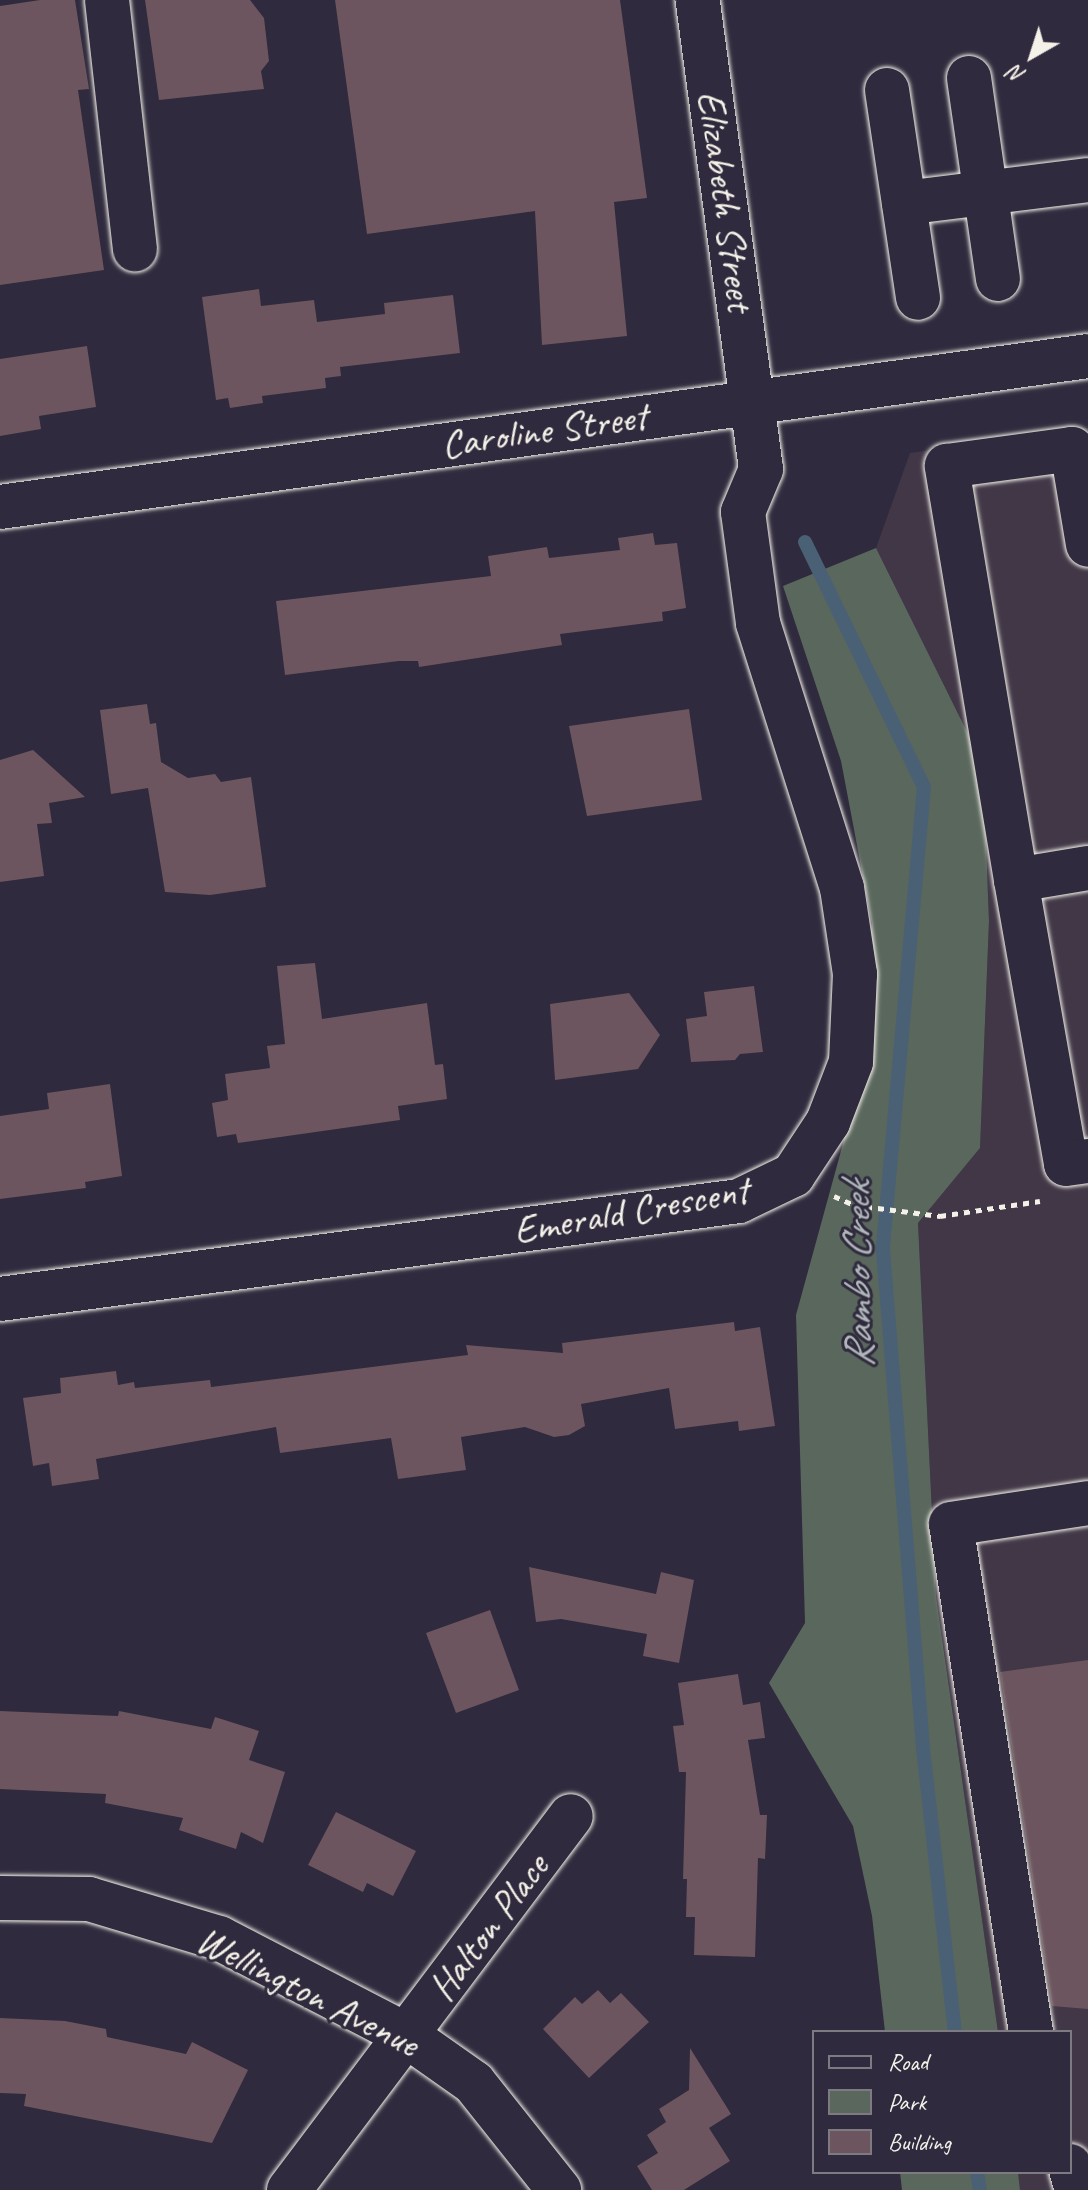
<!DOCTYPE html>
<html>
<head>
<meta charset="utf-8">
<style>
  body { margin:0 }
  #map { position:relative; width:1088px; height:2190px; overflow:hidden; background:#2f2a3d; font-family:Caveat,sans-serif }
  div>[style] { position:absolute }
  .built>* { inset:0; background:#413747 }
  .green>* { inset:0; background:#5a675d }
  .stream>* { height:14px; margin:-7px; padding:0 7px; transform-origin:7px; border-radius:7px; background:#4a6075 }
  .building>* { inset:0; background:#6c555e }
  .path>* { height:5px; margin-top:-2.5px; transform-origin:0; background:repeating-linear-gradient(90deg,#f4f1e8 0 6px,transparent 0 12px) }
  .roads { filter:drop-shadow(0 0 2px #f4f1e8) drop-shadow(0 0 2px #f4f1e8) }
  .minor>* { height:44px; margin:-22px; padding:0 22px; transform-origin:22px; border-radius:22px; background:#2f2a3d }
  span { translate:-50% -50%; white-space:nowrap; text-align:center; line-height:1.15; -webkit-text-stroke:6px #2f2a3d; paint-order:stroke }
  .street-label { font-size:40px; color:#f4f1e8 }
  .water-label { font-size:42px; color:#b0b7ba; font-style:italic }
  .legend { position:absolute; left:812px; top:2030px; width:260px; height:144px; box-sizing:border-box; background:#2f2a3d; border:2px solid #7e7a81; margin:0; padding:10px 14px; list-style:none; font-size:24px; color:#f4f1e8 }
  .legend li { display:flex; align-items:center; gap:16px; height:40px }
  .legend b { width:40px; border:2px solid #7e7a81 }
  .north { position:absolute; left:992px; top:16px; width:80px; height:80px; -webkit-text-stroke:6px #2f2a3d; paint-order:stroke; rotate:219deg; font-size:22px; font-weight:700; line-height:32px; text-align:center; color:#f4f1e8 }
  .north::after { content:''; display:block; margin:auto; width:28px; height:36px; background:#f4f1e8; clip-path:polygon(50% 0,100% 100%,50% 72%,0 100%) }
</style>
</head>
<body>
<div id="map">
  <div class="built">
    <div style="clip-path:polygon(1088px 428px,1088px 2190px,1020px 2190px,1018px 2172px,1070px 2172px,1070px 2032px,998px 2032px,936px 1596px,918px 1223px,980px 1148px,989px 921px,983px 764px,876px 548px,910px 453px)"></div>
  </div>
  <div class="green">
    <div style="clip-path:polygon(876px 548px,983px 764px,989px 921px,980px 1148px,918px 1223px,936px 1596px,998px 2032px,885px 2032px,872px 1916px,853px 1826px,769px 1683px,805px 1623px,796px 1315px,844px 1140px,872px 924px,841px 761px,783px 586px)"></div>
    <div style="clip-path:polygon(900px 2172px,1018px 2172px,1020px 2190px,902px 2190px)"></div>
  </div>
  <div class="stream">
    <div style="left:805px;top:542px;width:272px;rotate:64.1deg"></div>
    <div style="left:924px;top:787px;width:465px;rotate:95.1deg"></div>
    <div style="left:883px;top:1250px;width:500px;rotate:85.4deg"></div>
    <div style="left:923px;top:1748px;width:286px;rotate:83.6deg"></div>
    <div style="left:977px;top:2172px;width:18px;rotate:81deg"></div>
  </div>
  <div class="building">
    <div style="clip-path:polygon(40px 0,75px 0,89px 89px,78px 90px,104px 270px,0 285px,0 6px)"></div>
    <div style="clip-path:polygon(145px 0,250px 0,264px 18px,269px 61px,261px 71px,264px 89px,159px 100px)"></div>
    <div style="clip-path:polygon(335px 0,620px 0,647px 198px,614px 202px,627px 336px,542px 345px,535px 211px,367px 234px)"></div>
    <div style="clip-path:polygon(259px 289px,261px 306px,314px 300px,317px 322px,385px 314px,384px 303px,453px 295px,460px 353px,340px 367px,341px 376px,325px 378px,326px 388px,262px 396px,263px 403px,230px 408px,228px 398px,216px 400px,202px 297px)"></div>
    <div style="clip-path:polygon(87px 346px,96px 407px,39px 416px,41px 429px,0 436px,0 359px)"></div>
    <div style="clip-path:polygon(653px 533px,655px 545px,677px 543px,686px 608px,662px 612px,663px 621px,560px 634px,562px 645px,419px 667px,418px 661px,399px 661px,285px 675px,276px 601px,491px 576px,488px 556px,547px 547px,549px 558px,620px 550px,618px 538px)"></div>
    <div style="clip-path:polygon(147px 704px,150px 724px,156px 723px,161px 762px,188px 778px,215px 774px,221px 782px,251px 777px,266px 887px,210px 895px,165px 892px,148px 788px,111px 794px,100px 710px)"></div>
    <div style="clip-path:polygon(689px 709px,702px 800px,587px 816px,569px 726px)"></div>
    <div style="clip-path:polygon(33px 750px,85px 797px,49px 803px,52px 823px,37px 824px,44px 876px,0 882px,0 760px)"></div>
    <div style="clip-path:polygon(315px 963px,322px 1019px,427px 1003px,435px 1065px,443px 1064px,447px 1099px,398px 1106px,400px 1120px,238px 1143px,236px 1134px,217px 1137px,212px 1103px,228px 1100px,225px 1074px,270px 1068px,267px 1046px,285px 1044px,277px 966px)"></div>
    <div style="clip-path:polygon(754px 986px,763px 1052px,740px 1054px,735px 1060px,691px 1062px,686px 1019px,707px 1016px,704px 992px)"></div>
    <div style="clip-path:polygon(629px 993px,660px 1035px,638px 1069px,555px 1080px,550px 1004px)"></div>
    <div style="clip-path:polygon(110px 1084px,122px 1176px,85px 1182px,86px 1188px,0 1199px,0 1116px,49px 1109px,47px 1093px)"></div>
    <div style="clip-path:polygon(734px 1322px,735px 1331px,760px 1327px,775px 1426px,739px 1431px,738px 1421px,675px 1429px,669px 1388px,581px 1404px,585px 1426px,569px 1435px,554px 1437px,525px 1427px,461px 1437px,466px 1470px,398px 1479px,391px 1438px,280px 1453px,276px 1427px,96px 1459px,99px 1479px,52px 1486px,49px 1463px,33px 1466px,23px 1398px,61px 1393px,60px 1378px,116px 1371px,118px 1385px,134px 1382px,135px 1388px,210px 1380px,211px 1387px,468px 1355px,466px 1345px,563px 1353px,562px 1343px)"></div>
    <div style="clip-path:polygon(529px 1567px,656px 1594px,661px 1572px,694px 1580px,679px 1663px,643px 1656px,647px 1634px,561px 1619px,536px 1622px)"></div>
    <div style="clip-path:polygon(490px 1610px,519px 1690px,456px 1713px,426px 1633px)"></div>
    <div style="clip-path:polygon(1088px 1660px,1088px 2009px,1052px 2006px,1000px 1672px)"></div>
    <div style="clip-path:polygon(738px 1674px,743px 1705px,760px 1702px,765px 1738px,748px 1740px,760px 1815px,767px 1815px,765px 1859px,758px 1858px,755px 1957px,694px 1955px,695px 1917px,686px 1917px,687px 1879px,683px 1879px,686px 1772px,679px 1772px,673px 1726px,684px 1725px,678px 1683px)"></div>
    <div style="clip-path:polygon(0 1711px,118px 1716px,119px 1711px,211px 1729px,215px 1717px,259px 1731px,249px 1760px,285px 1772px,263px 1843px,241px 1832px,236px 1849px,179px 1830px,183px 1818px,105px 1803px,106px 1794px,0 1789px)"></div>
    <div style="clip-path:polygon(336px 1812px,416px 1851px,393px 1896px,367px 1883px,363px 1892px,308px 1865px)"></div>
    <div style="clip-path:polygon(598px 1990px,610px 2003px,621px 1993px,649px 2022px,589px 2078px,543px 2029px,575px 1997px,582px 2004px)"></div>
    <div style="clip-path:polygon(0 2018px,65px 2021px,106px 2029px,107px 2037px,186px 2054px,192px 2042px,248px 2070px,212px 2143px,24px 2106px,26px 2094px,0 2093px)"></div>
    <div style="clip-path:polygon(690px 2048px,731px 2114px,709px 2128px,730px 2161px,684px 2190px,652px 2190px,637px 2166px,658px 2153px,647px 2135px,666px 2122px,659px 2109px,689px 2090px)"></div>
  </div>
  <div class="path">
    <div style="left:834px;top:1196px;width:22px;rotate:24deg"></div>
    <div style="left:854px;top:1205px;width:87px;rotate:7.3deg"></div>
    <div style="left:940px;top:1216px;width:101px;rotate:-8.5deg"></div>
  </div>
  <div class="roads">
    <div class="minor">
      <div style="left:107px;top:0;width:251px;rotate:83.6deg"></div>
      <div style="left:969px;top:78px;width:203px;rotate:81.8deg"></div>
      <div style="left:887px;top:90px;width:210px;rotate:81.5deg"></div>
      <div style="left:904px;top:203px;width:185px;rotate:-7.1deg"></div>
      <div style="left:0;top:507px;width:1098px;rotate:-7.9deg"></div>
      <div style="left:1088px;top:868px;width:73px;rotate:170.5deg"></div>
      <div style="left:1016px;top:880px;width:288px;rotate:80deg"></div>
      <div style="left:1066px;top:1164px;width:22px;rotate:-8deg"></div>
      <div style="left:1016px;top:880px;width:420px;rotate:-99.5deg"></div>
      <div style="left:947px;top:466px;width:126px;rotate:-7.7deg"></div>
      <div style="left:1072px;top:449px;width:97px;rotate:80.5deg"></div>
      <div style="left:0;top:1299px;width:745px;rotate:-7.55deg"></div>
      <div style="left:739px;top:1201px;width:60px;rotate:-25.7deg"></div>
      <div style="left:793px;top:1175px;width:64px;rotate:-56.6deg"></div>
      <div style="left:828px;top:1122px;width:64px;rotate:-69deg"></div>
      <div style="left:851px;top:1062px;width:88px;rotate:-87.4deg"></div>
      <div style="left:855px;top:974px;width:87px;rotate:-98.6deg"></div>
      <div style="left:842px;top:888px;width:278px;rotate:-107.6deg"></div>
      <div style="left:758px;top:623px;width:112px;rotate:-97.7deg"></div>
      <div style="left:743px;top:512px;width:47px;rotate:-67.3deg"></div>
      <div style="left:761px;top:469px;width:473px;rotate:-97.7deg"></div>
      <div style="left:0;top:1898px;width:89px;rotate:0.6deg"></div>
      <div style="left:89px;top:1899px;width:136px;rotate:16.7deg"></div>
      <div style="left:219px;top:1938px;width:211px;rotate:27.4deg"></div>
      <div style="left:406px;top:2035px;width:83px;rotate:35.2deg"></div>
      <div style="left:474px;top:2083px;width:137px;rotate:51.5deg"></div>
      <div style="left:1031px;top:2032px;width:514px;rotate:-98.95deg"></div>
      <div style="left:951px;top:1524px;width:139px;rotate:-8.7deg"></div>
      <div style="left:1070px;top:2166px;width:25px;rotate:74deg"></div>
      <div style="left:289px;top:2190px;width:468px;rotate:-53deg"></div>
    </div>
  </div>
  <div class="street-label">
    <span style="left:726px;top:201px;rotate:82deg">Elizabeth Street</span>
    <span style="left:544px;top:430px;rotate:-8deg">Caroline Street</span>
    <span style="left:631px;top:1210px;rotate:-10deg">Emerald Crescent</span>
    <span style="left:488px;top:1927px;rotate:-53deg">Halton Place</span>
    <span style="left:308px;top:1991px;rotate:27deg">Wellington Avenue</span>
  </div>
  <div class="water-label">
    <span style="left:858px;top:1275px;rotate:-91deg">Rambo Creek</span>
  </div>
  <ul class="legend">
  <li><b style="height:10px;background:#2f2a3d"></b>Road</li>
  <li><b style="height:22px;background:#5a675d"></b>Park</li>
  <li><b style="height:22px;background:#6c555e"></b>Building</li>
  </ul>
  <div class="north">N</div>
</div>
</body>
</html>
